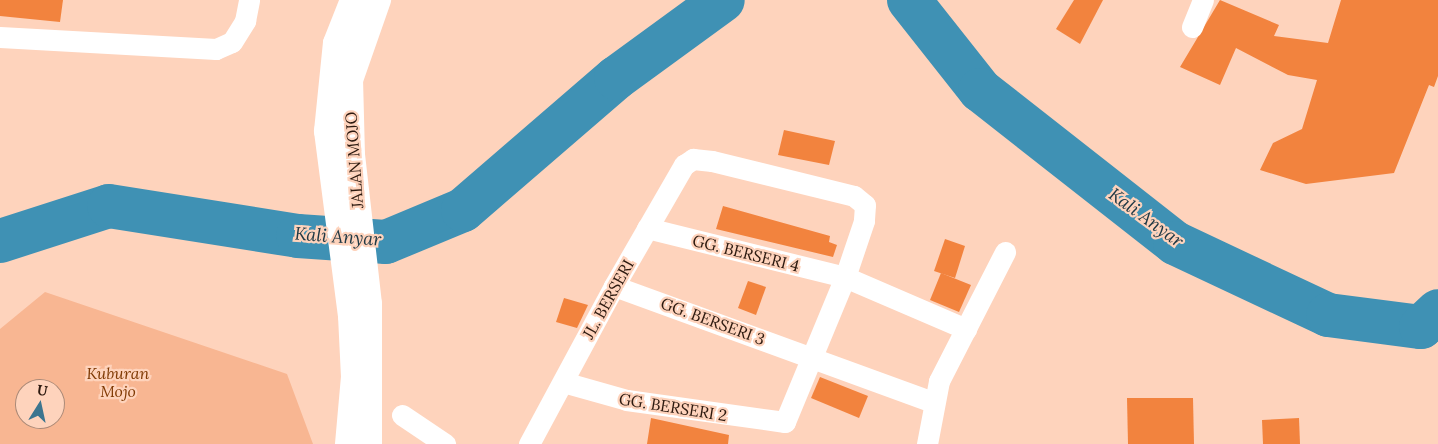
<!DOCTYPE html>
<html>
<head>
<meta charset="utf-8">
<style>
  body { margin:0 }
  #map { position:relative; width:1438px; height:444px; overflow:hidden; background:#fed3bc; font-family:Lora,serif }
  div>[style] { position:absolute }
  .green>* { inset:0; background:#f8b692 }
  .river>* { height:44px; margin:-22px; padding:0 22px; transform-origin:22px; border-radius:22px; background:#3f91b4 }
  .building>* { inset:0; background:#f2833e }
  .minor>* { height:21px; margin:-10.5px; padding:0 10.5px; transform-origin:10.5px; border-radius:10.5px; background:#fff }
  .tertiary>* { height:26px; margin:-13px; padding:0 13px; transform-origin:13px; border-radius:13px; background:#fff }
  span { translate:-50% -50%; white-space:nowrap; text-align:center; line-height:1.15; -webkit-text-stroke:4.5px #fed3bc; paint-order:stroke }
  .street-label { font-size:16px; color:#2c190f }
  .park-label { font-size:16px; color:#803a04; font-style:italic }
  .water-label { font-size:18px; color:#203945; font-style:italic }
  .north { position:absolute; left:15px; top:379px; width:50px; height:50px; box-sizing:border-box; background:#fed3bc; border:1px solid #aa8977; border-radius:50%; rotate:10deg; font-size:14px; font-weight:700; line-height:20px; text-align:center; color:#2c190f }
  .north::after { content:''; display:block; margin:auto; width:18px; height:22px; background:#3c758f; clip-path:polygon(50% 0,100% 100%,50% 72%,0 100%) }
</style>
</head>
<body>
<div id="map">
  <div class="green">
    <div style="clip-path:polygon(evenodd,45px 292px,287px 374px,313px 444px,0 444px,0 329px,45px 292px,25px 389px,55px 389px,55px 419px,25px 419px,25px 389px)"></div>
  </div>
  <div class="river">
    <div style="left:909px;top:0;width:115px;rotate:51.7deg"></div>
    <div style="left:980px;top:90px;width:248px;rotate:38.1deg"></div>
    <div style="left:1175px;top:243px;width:169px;rotate:25.2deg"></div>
    <div style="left:1328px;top:315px;width:94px;rotate:7.4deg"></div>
    <div style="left:1421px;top:327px;width:23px;rotate:-43deg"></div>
    <div style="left:0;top:241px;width:114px;rotate:-17.8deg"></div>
    <div style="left:109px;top:206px;width:191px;rotate:9deg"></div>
    <div style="left:298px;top:236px;width:88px;rotate:3.9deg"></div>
    <div style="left:386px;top:242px;width:83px;rotate:-22.6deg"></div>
    <div style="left:463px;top:210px;width:202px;rotate:-40.8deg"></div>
    <div style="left:616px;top:78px;width:132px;rotate:-36.1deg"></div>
  </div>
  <div class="building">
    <div style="clip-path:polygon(0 0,63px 0,60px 22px,0 16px)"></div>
    <div style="clip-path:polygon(1074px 0,1103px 0,1080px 44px,1056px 29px)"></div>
    <div style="clip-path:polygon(1220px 0,1279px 25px,1274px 36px,1328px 43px,1341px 0,1438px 0,1438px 76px,1434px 87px,1429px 85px,1394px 173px,1306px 184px,1260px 170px,1273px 143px,1302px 129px,1317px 80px,1288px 75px,1236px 48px,1220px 85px,1180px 67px)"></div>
    <div style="clip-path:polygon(784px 130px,835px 141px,829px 165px,778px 155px)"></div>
    <div style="clip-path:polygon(723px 206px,830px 236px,829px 242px,837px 245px,833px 257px,716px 229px)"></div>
    <div style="clip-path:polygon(945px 239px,965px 246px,955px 278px,934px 271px)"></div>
    <div style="clip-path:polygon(941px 273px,971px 285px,959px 312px,930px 300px)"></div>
    <div style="clip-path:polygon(748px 281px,766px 287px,756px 315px,738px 308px)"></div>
    <div style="clip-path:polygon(564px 298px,588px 305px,577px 328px,556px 322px)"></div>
    <div style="clip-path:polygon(820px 377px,868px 396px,859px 418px,811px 398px)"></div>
    <div style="clip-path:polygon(1127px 398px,1193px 398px,1194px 444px,1128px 444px)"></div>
    <div style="clip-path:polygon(651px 418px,729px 435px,728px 444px,647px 444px)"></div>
    <div style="clip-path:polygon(1299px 418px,1300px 444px,1263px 444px,1262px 420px)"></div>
  </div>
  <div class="minor">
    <div style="left:1192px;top:27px;width:29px;rotate:-68deg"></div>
    <div style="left:0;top:37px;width:216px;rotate:3.2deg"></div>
    <div style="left:216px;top:49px;width:17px;rotate:-24deg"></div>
    <div style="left:232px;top:42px;width:25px;rotate:-58deg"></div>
    <div style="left:245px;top:21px;width:21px;rotate:-79deg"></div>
    <div style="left:647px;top:228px;width:204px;rotate:13.9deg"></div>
    <div style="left:845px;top:277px;width:132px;rotate:23.3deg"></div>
    <div style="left:614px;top:286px;width:338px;rotate:20deg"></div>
    <div style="left:402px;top:415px;width:52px;rotate:34deg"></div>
    <div style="left:529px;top:444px;width:179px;rotate:-61.7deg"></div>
    <div style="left:614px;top:286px;width:140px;rotate:-60deg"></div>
    <div style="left:684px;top:165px;width:11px;rotate:-34deg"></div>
    <div style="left:693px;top:159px;width:19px;rotate:6deg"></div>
    <div style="left:712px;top:161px;width:146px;rotate:13.8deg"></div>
    <div style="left:854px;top:196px;width:14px;rotate:39deg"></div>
    <div style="left:865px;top:205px;width:16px;rotate:94deg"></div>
    <div style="left:864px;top:221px;width:59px;rotate:108.7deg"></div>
    <div style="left:845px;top:277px;width:157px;rotate:112.5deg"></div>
    <div style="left:785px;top:422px;width:160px;rotate:-172.1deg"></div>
    <div style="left:627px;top:400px;width:66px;rotate:-164.3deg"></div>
    <div style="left:927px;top:444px;width:64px;rotate:-79.2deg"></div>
    <div style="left:939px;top:381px;width:145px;rotate:-62.9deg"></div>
  </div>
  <div class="tertiary">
    <div style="left:348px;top:444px;width:67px;rotate:-84.9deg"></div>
    <div style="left:354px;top:377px;width:61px;rotate:-92.8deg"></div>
    <div style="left:351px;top:316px;width:187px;rotate:-97.4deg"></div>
    <div style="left:327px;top:131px;width:88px;rotate:-84.2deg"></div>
    <div style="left:336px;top:43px;width:46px;rotate:-68.4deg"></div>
    <div style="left:369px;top:444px;width:140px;rotate:-90deg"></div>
    <div style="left:369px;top:304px;width:150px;rotate:-96.5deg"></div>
    <div style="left:352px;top:155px;width:75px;rotate:-91.5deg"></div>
    <div style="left:350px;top:80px;width:85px;rotate:-70.7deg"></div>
  </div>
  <div class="street-label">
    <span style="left:354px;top:160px;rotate:-94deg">JALAN MOJO</span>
    <span style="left:746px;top:253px;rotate:14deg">GG. BERSERI 4</span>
    <span style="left:608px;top:299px;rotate:-61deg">JL. BERSERI</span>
    <span style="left:713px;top:321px;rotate:20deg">GG. BERSERI 3</span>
    <span style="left:673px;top:407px;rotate:9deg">GG. BERSERI 2</span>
  </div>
  <div class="park-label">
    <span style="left:118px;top:382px">Kuburan<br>Mojo</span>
  </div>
  <div class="water-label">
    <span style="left:1146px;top:218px;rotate:36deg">Kali Anyar</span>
    <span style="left:338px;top:237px;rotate:4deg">Kali Anyar</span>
  </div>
  <div class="north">U</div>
</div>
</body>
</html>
